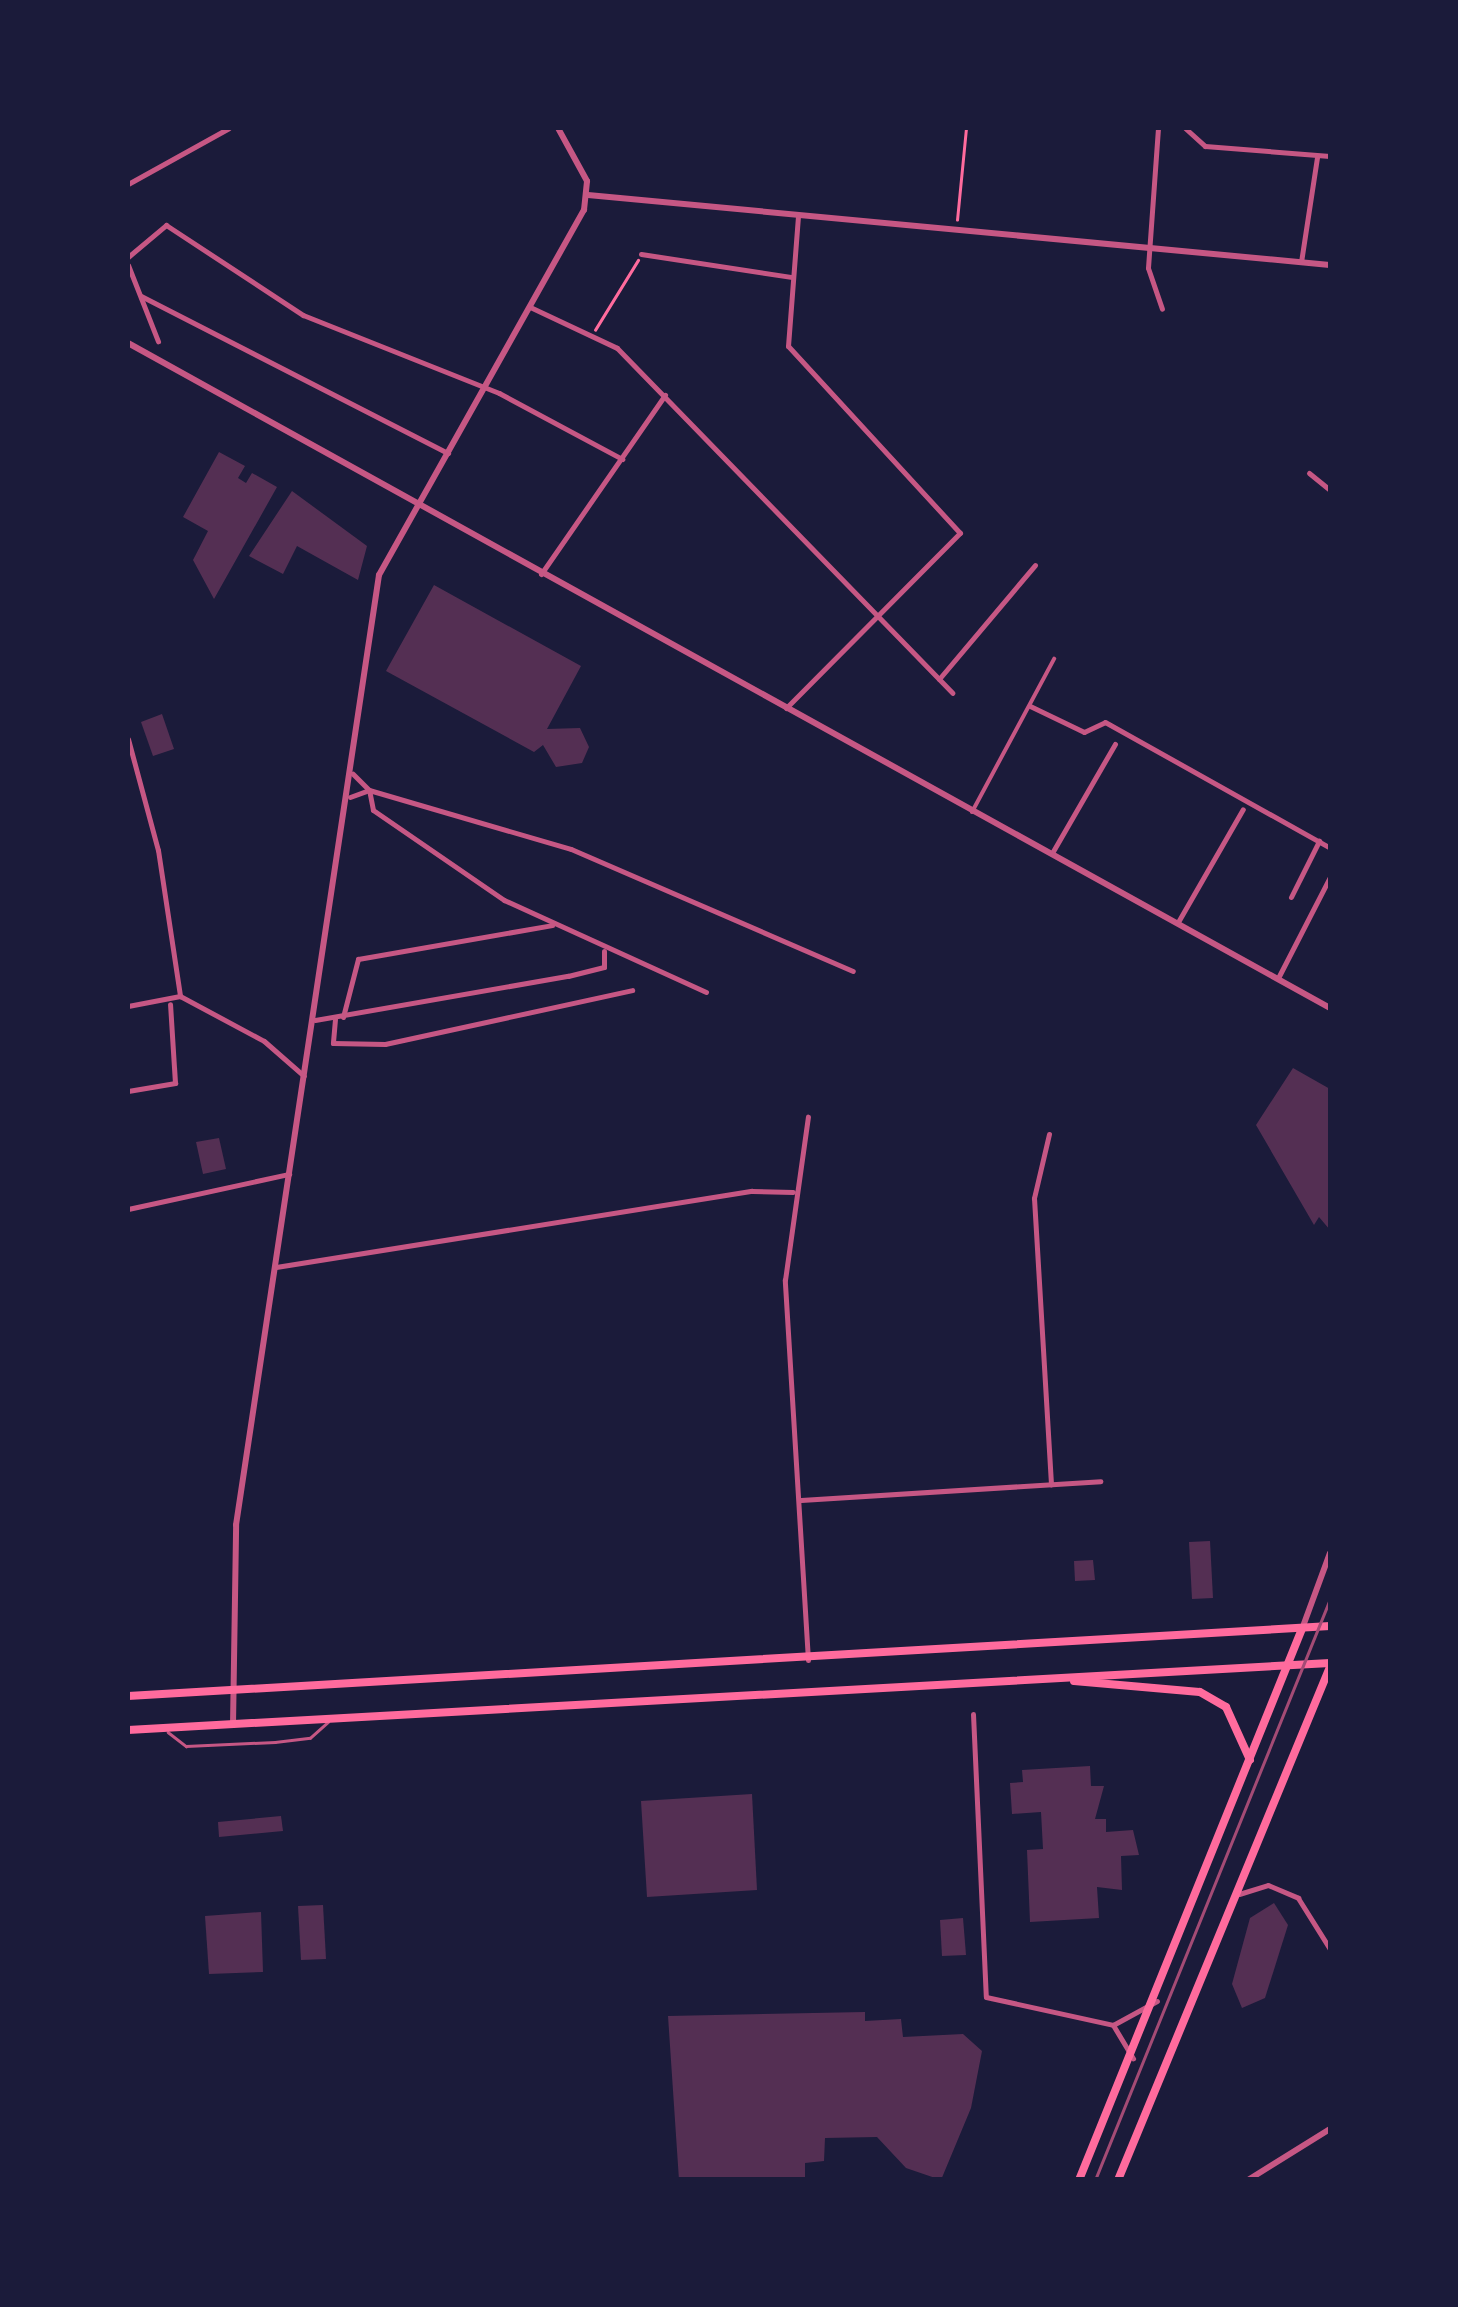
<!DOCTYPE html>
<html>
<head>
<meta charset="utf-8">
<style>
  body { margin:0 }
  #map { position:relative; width:1458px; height:2307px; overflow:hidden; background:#1b1b3a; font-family:"Roboto Serif",serif }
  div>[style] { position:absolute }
  .building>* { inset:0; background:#542f53 }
  .path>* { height:2.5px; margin:-1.25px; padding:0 1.25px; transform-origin:1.25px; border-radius:1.25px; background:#ff6b9d }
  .service>* { height:2.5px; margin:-1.25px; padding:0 1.25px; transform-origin:1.25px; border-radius:1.25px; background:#c65784 }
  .pedestrian>* { height:4px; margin:-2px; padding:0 2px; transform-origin:2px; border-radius:2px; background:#c65784 }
  .minor>* { height:5px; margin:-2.5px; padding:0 2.5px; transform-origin:2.5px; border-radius:2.5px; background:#c65784 }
  .tertiary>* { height:6px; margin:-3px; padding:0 3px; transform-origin:3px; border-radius:3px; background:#c65784 }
  .secondary>* { height:8px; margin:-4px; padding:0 4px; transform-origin:4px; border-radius:4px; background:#ff6b9d }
  .tram>* { height:2.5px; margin:-1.25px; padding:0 1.25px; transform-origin:1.25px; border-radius:1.25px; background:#a44b75 }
  span { translate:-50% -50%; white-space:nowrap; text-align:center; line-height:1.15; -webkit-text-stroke:8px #1b1b3a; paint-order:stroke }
  .frame { position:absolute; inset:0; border:130px solid #1b1b3a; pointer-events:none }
</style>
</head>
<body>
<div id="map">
  <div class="building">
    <div style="clip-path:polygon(219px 452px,245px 466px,238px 478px,246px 483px,252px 473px,277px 487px,214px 599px,193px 560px,208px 531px,183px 517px)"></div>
    <div style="clip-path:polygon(292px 491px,367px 546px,358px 580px,297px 546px,283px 574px,249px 556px)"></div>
    <div style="clip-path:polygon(434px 585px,581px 666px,547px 729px,580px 728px,589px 747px,582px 763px,556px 767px,543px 745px,534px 752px,386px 671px)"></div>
    <div style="clip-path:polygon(162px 714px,174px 749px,153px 756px,141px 722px)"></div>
    <div style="clip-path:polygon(1293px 1068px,1330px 1089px,1330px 1230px,1319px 1217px,1314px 1225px,1256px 1125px)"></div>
    <div style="clip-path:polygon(219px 1138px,226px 1169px,203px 1174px,196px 1142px)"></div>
    <div style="clip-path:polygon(1210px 1541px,1213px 1598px,1192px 1599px,1189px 1542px)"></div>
    <div style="clip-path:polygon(1093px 1560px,1095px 1580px,1075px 1581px,1074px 1561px)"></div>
    <div style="clip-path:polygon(1090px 1766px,1091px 1786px,1104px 1786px,1095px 1819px,1106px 1819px,1106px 1832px,1133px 1830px,1139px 1855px,1121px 1856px,1122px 1890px,1097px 1887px,1099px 1918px,1030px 1922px,1027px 1850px,1043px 1849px,1041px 1812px,1012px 1814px,1010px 1783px,1023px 1782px,1022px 1770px)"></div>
    <div style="clip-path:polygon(752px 1794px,757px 1890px,647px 1897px,641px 1801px)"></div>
    <div style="clip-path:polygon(281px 1816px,283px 1831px,219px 1837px,218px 1822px)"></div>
    <div style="clip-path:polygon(1274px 1903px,1288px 1925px,1265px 1998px,1242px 2008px,1232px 1984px,1250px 1918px)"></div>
    <div style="clip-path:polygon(323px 1905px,326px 1959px,301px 1960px,298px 1906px)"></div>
    <div style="clip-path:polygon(261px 1912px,263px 1972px,209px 1974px,205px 1916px)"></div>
    <div style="clip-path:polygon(963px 1918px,966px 1955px,942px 1956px,940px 1920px)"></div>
    <div style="clip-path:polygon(865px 2012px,865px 2021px,901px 2019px,903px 2037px,963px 2034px,982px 2051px,971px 2108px,941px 2180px,906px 2168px,877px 2137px,825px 2138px,824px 2161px,805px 2163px,805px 2179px,679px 2180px,668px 2016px)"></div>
  </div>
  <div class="path">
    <div style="left:957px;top:220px;width:92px;rotate:-84.4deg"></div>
    <div style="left:595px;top:330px;width:82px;rotate:-58.4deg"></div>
  </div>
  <div class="service">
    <div style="left:168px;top:1732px;width:23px;rotate:38deg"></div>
    <div style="left:186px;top:1746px;width:89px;rotate:-2.6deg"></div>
    <div style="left:275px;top:1742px;width:35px;rotate:-7deg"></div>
    <div style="left:310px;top:1738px;width:24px;rotate:-42deg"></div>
  </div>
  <div class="pedestrian">
    <div style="left:972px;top:812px;width:174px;rotate:-61.8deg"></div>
  </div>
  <div class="minor">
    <div style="left:1158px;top:128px;width:140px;rotate:94.1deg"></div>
    <div style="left:1148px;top:268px;width:43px;rotate:71.1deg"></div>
    <div style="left:1185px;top:128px;width:27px;rotate:42deg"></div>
    <div style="left:1205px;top:146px;width:125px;rotate:4.6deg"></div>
    <div style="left:128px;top:184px;width:115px;rotate:-29deg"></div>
    <div style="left:641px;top:254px;width:153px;rotate:8.7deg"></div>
    <div style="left:128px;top:257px;width:50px;rotate:-40.1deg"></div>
    <div style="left:166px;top:225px;width:164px;rotate:33.3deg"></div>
    <div style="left:303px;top:315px;width:211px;rotate:21.7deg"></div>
    <div style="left:499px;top:393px;width:140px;rotate:28.2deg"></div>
    <div style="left:1301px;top:262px;width:106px;rotate:-81.3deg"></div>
    <div style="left:128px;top:265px;width:82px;rotate:68.5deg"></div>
    <div style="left:141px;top:296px;width:345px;rotate:27.1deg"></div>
    <div style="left:530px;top:307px;width:96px;rotate:25.2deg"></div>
    <div style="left:617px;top:348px;width:481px;rotate:45.8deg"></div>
    <div style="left:1309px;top:473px;width:27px;rotate:39deg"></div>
    <div style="left:541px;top:574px;width:218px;rotate:-55.3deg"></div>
    <div style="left:939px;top:679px;width:149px;rotate:-49.9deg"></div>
    <div style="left:1030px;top:706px;width:60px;rotate:25.7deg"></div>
    <div style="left:1084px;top:732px;width:23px;rotate:-25deg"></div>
    <div style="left:1105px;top:722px;width:258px;rotate:29.2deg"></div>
    <div style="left:786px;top:708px;width:247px;rotate:-45.2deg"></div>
    <div style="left:960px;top:533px;width:254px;rotate:-132.6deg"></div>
    <div style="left:788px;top:346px;width:129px;rotate:-85.6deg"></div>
    <div style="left:128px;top:739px;width:115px;rotate:74.9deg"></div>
    <div style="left:158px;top:850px;width:148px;rotate:81.4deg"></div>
    <div style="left:180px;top:996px;width:95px;rotate:28.2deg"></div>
    <div style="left:264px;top:1041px;width:53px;rotate:41.2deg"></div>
    <div style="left:350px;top:797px;width:20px;rotate:-20deg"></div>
    <div style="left:369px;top:790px;width:23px;rotate:-135deg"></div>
    <div style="left:1052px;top:853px;width:126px;rotate:-60deg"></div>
    <div style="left:1291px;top:897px;width:63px;rotate:-63.4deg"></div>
    <div style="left:1178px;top:922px;width:130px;rotate:-60.1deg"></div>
    <div style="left:1278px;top:978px;width:114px;rotate:-62.8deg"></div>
    <div style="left:706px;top:992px;width:222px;rotate:-155.5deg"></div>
    <div style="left:504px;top:900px;width:159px;rotate:-145.5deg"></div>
    <div style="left:373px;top:810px;width:20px;rotate:-101deg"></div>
    <div style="left:369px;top:790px;width:210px;rotate:16.3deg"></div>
    <div style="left:571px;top:849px;width:307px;rotate:23.4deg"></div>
    <div style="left:128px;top:1006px;width:53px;rotate:-10.9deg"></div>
    <div style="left:343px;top:1017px;width:60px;rotate:-75.5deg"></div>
    <div style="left:358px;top:959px;width:197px;rotate:-9.9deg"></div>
    <div style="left:335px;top:1019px;width:24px;rotate:95deg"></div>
    <div style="left:333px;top:1043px;width:52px;rotate:1.1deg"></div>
    <div style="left:385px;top:1044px;width:253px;rotate:-12.3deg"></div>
    <div style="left:315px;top:1020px;width:257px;rotate:-9.9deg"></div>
    <div style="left:568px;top:976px;width:37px;rotate:-14deg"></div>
    <div style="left:604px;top:967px;width:16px;rotate:-90deg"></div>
    <div style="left:128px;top:1091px;width:48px;rotate:-9.7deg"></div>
    <div style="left:175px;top:1083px;width:79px;rotate:-93.6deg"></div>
    <div style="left:1049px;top:1134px;width:66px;rotate:103.2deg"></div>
    <div style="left:1034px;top:1198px;width:287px;rotate:86.6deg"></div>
    <div style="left:128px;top:1209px;width:165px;rotate:-12.3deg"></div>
    <div style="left:276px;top:1267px;width:482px;rotate:-9.1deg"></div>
    <div style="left:752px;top:1191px;width:41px;rotate:1.4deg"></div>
    <div style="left:801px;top:1500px;width:300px;rotate:-3.6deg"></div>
    <div style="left:808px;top:1660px;width:381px;rotate:-93.5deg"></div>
    <div style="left:785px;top:1280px;width:165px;rotate:-82deg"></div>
    <div style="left:973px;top:1714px;width:283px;rotate:87.4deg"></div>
    <div style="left:986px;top:1997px;width:130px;rotate:12.4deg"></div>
    <div style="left:1113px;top:2025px;width:39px;rotate:59deg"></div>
    <div style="left:1239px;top:1894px;width:30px;rotate:-17deg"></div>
    <div style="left:1268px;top:1885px;width:33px;rotate:23deg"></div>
    <div style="left:1298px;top:1898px;width:60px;rotate:57.9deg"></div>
    <div style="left:1113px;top:2025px;width:50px;rotate:-28.6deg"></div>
  </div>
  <div class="tertiary">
    <div style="left:588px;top:195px;width:745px;rotate:5.39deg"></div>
    <div style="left:128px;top:343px;width:1374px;rotate:28.95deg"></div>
    <div style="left:1302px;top:1629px;width:81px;rotate:-69.8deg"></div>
    <div style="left:233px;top:1725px;width:200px;rotate:-89.1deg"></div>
    <div style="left:236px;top:1525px;width:961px;rotate:-81.44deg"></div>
    <div style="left:379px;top:575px;width:419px;rotate:-60.7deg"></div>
    <div style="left:584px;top:210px;width:29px;rotate:-84deg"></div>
    <div style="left:587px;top:181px;width:60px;rotate:-118.7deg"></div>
    <div style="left:1248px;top:2180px;width:97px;rotate:-31.9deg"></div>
  </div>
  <div class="secondary">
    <div style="left:1074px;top:1681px;width:126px;rotate:5deg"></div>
    <div style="left:1200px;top:1692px;width:30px;rotate:30deg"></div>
    <div style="left:1226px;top:1707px;width:58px;rotate:65.6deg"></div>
    <div style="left:128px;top:1696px;width:1204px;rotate:-3.33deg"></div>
    <div style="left:128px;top:1730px;width:1204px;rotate:-3.19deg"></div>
    <div style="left:1079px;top:2180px;width:594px;rotate:-67.97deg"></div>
    <div style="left:1118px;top:2180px;width:555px;rotate:-67.55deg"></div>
  </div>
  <div class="tram">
    <div style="left:1095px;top:2180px;width:627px;rotate:-67.98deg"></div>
  </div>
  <div class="frame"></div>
</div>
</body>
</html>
